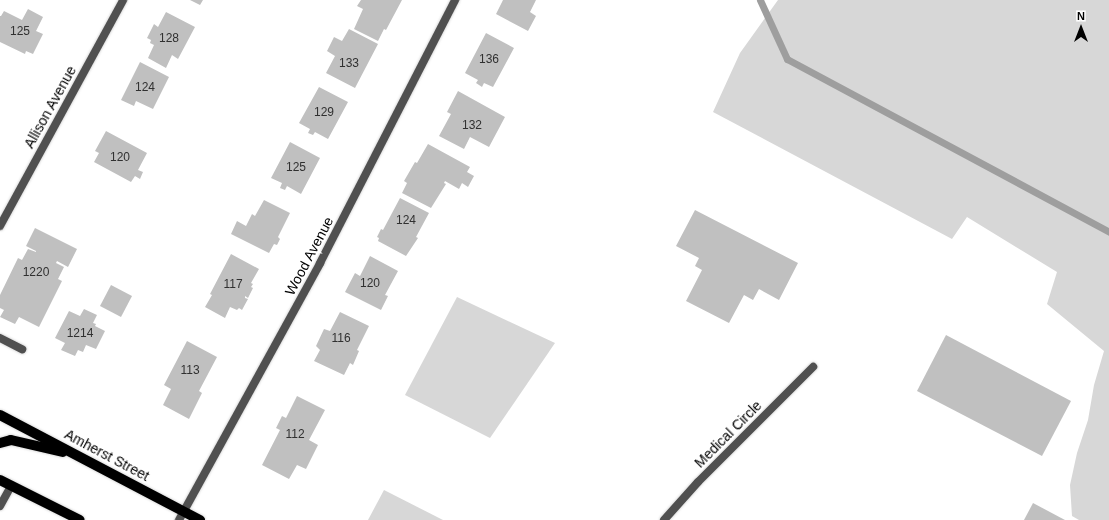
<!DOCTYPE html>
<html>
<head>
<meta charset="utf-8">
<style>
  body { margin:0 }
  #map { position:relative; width:1109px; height:520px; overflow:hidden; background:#fff; font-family:Arial,sans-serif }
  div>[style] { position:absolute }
  .green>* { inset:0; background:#d7d7d7 }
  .stream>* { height:7px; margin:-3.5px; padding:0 3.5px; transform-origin:3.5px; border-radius:3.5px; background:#9e9e9e }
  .building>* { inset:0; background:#c0c0c0 }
  .roads { filter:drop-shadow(0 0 1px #dbdbdb) drop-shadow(0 0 1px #dbdbdb) }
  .lane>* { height:8px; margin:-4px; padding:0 4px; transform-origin:4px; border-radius:4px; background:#505050 }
  .street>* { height:8px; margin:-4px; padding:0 4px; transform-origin:4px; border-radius:4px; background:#505050 }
  .primary>* { height:10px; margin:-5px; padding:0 5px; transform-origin:5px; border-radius:5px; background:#000 }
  span { translate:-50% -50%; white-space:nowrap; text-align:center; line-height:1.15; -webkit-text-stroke:4px #fff; paint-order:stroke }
  .number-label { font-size:12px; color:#303030 }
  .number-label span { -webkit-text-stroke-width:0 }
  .street-label { font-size:14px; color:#000 }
  .north { position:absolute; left:1061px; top:8px; width:40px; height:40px; -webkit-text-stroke:3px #fff; paint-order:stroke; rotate:0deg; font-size:11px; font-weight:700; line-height:16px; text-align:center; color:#000 }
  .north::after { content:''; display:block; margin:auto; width:14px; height:18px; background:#000; clip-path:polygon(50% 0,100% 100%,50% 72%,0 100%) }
</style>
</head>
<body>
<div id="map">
  <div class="green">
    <div style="clip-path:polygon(778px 0,1109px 0,1109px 520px,1079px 520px,1072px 516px,1070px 485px,1077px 453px,1088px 420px,1094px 385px,1104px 351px,1047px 304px,1057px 272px,967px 217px,952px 239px,713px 112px,740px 53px)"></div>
    <div style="clip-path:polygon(457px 297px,555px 343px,490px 438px,405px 395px)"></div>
    <div style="clip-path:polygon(384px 490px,443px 520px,368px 520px)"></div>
  </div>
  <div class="stream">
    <div style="left:760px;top:0;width:65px;rotate:65.4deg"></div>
    <div style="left:787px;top:59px;width:366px;rotate:28.2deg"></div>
  </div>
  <div class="building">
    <div style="clip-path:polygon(190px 0,203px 0,200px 5px)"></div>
    <div style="clip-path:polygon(361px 0,402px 0,386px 30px,384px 29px,378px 41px,354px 29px,363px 9px,357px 6px)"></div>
    <div style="clip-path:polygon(503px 0,536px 0,530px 12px,536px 16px,528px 31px,496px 14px)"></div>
    <div style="clip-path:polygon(28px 9px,43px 17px,36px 31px,43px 34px,33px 54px,26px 51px,25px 54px,0 42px,0 16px,1px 16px,4px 11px,22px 20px)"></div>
    <div style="clip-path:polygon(166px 12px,195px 27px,178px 59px,172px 55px,166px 68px,148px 58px,154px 45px,150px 43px,151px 40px,147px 38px,154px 24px,158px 27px)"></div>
    <div style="clip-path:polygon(349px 29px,378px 44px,355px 88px,326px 73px,335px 56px,327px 51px,334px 37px,342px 41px)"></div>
    <div style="clip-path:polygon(486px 33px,514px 48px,493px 87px,484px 83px,482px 87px,476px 83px,478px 80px,465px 73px)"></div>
    <div style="clip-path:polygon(140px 62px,169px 77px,153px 109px,136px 101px,134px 106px,121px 100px)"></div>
    <div style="clip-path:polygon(319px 87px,348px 102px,328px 139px,315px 132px,313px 135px,308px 133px,310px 129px,299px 123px)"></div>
    <div style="clip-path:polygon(458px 91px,505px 117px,489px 147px,470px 137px,464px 149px,439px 136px,451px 114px,447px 112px)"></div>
    <div style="clip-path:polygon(106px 131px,147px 153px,138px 170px,143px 172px,140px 179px,135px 176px,131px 182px,94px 162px,99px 153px,95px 151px)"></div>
    <div style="clip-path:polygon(290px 142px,320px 158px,301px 194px,287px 186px,285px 190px,280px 188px,282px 183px,271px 178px)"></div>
    <div style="clip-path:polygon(428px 144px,470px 167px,467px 172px,474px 176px,468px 187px,462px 183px,459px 189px,445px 181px,444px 183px,446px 184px,431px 208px,402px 193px,407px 183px,404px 181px,415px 162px,417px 163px)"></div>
    <div style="clip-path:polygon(400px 198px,429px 213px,416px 237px,418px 238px,406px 256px,378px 241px,379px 238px,377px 237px,381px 229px,383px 230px)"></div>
    <div style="clip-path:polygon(264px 200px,290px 213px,278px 237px,280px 239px,277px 245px,274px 244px,269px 253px,231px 234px,237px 221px,246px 226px,252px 214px,255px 216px)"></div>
    <div style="clip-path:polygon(695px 210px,798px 263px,779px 300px,759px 289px,753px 300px,744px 295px,729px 323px,686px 301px,702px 270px,695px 266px,699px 258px,676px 246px)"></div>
    <div style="clip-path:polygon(35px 228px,77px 249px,68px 267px,57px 261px,56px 263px,64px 267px,58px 279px,62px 281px,39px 327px,19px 317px,15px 324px,0 317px,4px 310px,0 308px,0 295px,18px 258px,22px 260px,28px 249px,36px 252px,36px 251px,26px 246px)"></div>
    <div style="clip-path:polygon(231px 254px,259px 269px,251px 283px,253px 284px,251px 287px,253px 288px,248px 298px,245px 296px,245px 298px,248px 299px,242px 310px,239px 308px,237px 310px,230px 307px,225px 318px,205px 307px,212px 295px,210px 294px)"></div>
    <div style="clip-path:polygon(370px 256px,398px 271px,385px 295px,388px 296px,381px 310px,345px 292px,355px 273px,360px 276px)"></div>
    <div style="clip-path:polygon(111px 285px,132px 296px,121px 317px,100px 306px)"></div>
    <div style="clip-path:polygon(84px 309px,97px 315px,93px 323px,96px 324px,95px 326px,105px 331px,96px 349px,86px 345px,83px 352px,78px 350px,75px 356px,61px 350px,65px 343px,55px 338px,69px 311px,80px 316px)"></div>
    <div style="clip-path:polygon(340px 312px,369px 326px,357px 350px,359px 351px,353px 365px,350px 363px,344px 375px,314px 361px,320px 350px,316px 346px,324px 329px,330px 331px)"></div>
    <div style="clip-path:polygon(946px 335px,1071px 401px,1042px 456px,917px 391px)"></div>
    <div style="clip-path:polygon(187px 341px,217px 357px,199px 391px,202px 393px,189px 419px,163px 405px,171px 389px,164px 385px)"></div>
    <div style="clip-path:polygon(297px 396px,325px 410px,309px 440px,318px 445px,306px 469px,297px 465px,289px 479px,262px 465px,280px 430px,276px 428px,282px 416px,286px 418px)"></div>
    <div style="clip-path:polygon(1033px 503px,1065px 520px,1024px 520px)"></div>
  </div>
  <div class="roads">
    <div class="lane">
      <div style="left:0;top:338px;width:25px;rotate:27deg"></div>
      <div style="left:0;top:506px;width:23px;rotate:-61deg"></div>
    </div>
    <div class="street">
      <div style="left:0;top:226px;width:257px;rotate:-61.4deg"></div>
      <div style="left:179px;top:520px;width:293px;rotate:-61.2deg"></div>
      <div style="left:320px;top:263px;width:296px;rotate:-62.8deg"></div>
      <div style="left:664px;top:520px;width:51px;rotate:-48.2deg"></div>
      <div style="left:698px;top:482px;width:163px;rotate:-45deg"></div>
    </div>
    <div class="primary">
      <div style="left:0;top:415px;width:226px;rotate:27.7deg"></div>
      <div style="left:0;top:443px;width:11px;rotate:-15deg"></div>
      <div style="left:11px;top:440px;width:53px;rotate:13deg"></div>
      <div style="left:0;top:480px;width:89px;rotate:26.6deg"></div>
    </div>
  </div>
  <div class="number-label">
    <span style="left:20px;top:32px">125</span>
    <span style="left:169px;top:39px">128</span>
    <span style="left:489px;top:60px">136</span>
    <span style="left:349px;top:64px">133</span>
    <span style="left:145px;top:88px">124</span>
    <span style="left:324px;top:113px">129</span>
    <span style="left:472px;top:126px">132</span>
    <span style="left:120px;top:158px">120</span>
    <span style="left:296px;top:168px">125</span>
    <span style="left:406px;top:221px">124</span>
    <span style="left:36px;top:273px">1220</span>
    <span style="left:370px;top:284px">120</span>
    <span style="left:233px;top:285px">117</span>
    <span style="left:80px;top:334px">1214</span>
    <span style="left:341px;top:339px">116</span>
    <span style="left:190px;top:371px">113</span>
    <span style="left:295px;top:435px">112</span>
  </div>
  <div class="street-label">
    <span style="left:50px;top:107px;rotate:-61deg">Allison Avenue</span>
    <span style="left:309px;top:256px;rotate:-62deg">Wood Avenue</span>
    <span style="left:728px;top:434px;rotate:-45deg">Medical Circle</span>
    <span style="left:107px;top:455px;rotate:28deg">Amherst Street</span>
  </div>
  <div class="north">N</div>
</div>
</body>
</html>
